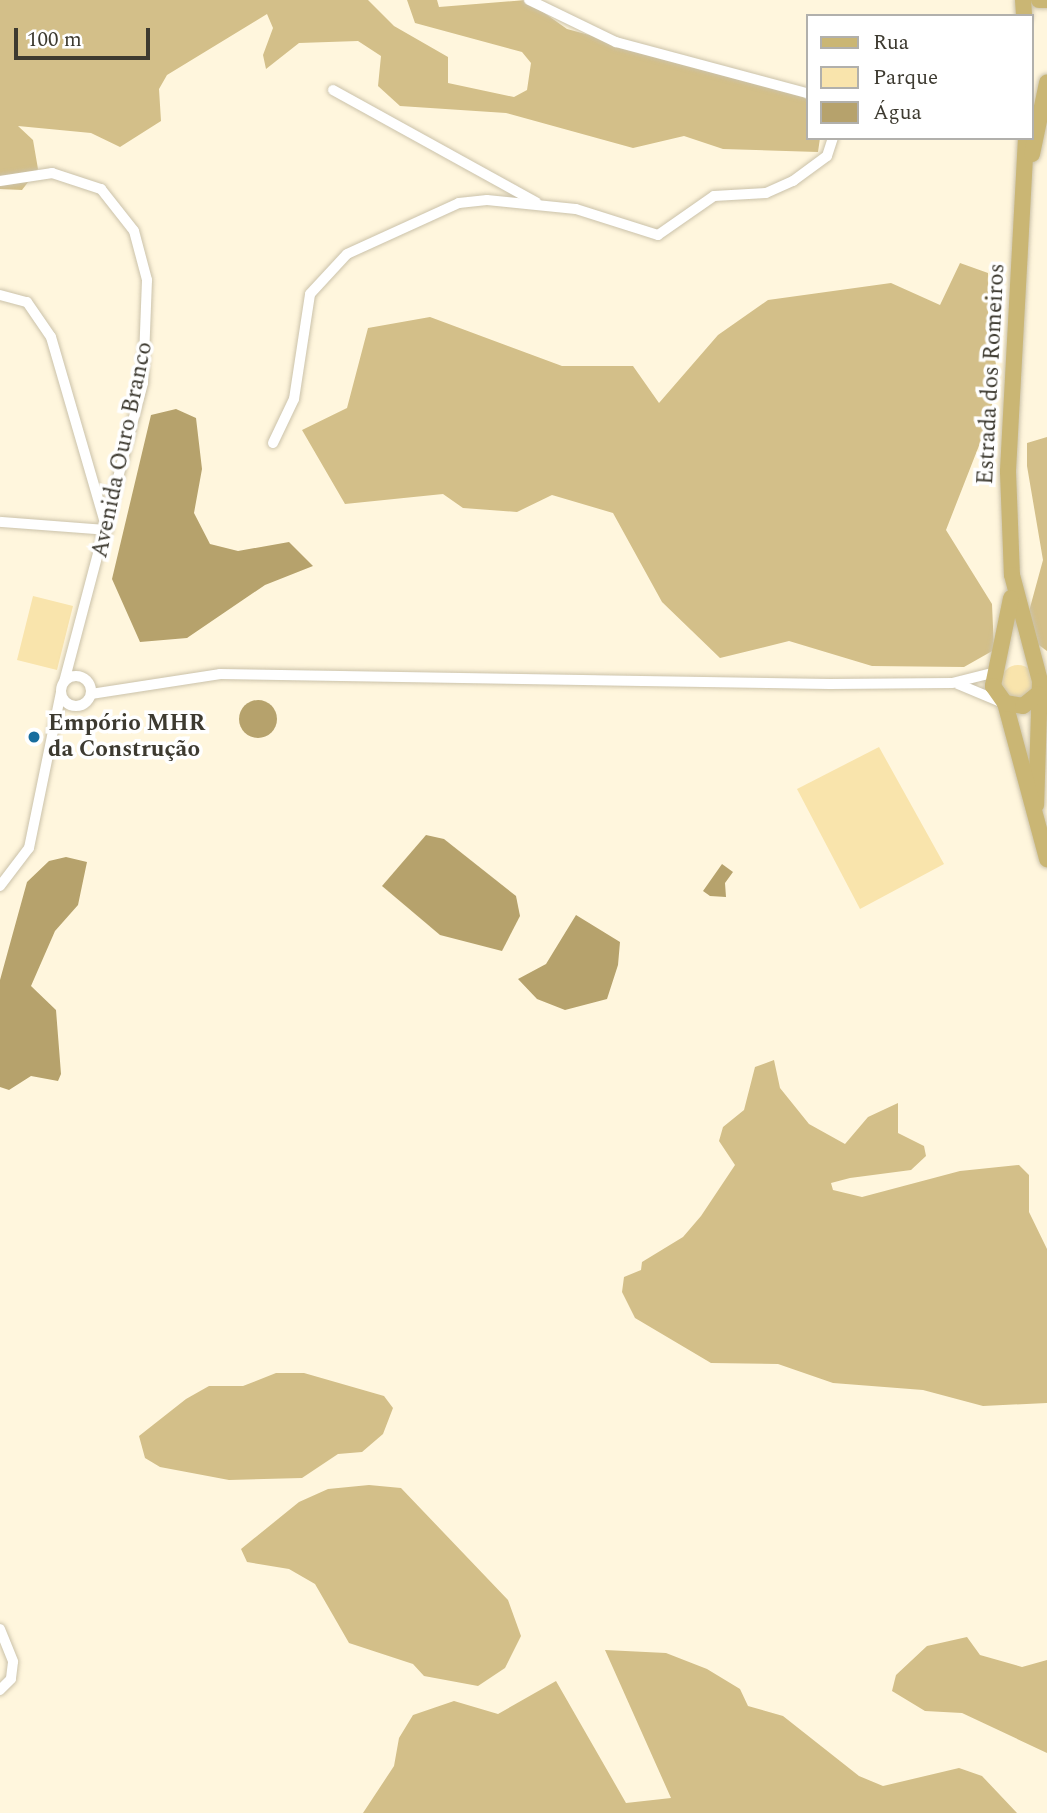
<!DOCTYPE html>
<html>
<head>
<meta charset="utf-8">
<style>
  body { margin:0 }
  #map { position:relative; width:1047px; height:1813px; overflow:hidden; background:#fff6dd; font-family:Spectral,serif }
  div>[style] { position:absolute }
  .green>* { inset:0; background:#f9e4ac }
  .round { border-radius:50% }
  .forest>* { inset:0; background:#d3bf89 }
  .water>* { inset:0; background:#b6a26c }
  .roads { filter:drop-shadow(0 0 2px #cbc2aa) drop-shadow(0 0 2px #cbc2aa) }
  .minor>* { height:10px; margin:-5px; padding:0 5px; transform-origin:5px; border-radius:5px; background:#fff }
  .minor>.ring { margin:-5px; padding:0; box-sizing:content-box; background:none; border:10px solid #fff; border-radius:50% }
  .primary>* { height:16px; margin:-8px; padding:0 8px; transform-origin:8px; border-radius:8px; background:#cab674 }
  .dots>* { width:19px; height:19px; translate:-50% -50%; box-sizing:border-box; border:4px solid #fff; border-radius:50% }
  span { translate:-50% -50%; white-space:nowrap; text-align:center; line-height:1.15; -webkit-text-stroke:7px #fff; paint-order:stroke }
  .street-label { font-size:23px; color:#3d3a30 }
  .poi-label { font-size:23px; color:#3d3a30; font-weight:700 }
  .left { translate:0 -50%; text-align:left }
  .legend { position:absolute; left:806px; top:14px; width:228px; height:126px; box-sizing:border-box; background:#fff; border:2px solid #b1b0ac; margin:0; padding:9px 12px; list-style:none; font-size:21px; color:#3d3a30 }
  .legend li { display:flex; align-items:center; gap:14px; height:35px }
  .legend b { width:35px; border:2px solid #b1b0ac }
  .scale { position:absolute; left:14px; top:28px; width:136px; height:32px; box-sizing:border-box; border:4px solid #3d3a30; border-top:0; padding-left:9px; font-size:21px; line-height:24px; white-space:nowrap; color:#3d3a30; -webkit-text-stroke:5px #fff; paint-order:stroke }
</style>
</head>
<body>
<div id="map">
  <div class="green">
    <div style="clip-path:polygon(33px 596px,73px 606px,57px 670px,17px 660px)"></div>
    <div class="round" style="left:1001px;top:665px;width:34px;height:34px"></div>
    <div style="clip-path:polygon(879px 747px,944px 864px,860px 909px,797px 789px)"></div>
  </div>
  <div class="forest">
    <div style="clip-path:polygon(0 0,368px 0,394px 26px,448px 57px,448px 83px,514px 97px,527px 90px,531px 63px,522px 52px,415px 23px,407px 0,437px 0,439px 7px,526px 0,567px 29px,794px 90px,807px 100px,807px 138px,820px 138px,818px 152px,723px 149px,684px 136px,633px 148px,506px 113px,400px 106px,378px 86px,381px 56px,358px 41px,299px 43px,266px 69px,263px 55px,273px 28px,267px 14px,167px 75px,159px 89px,161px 121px,120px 147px,91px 133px,18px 126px,33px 140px,38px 169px,22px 190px,0 189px)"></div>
    <div style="clip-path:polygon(960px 263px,988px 273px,988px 342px,996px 361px,991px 415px,946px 530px,992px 604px,994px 650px,964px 667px,872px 666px,789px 641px,720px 658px,662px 602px,613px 513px,552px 495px,517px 512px,463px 508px,443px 494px,345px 504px,302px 430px,347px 408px,368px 328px,430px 317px,562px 366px,633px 366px,659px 403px,718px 335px,768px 300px,891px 283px,940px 305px)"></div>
    <div style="clip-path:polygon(1047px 437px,1047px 651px,1036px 643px,1028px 615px,1043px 560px,1027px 466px,1027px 443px)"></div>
    <div style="clip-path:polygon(774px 1060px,780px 1088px,809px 1124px,845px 1144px,868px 1117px,898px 1103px,898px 1133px,924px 1146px,926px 1156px,911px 1170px,850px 1178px,831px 1183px,833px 1190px,862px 1197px,960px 1171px,1019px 1165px,1029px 1175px,1029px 1212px,1047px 1249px,1047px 1403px,983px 1406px,923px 1390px,833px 1383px,778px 1364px,711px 1363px,635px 1318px,622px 1292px,624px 1277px,641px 1270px,642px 1262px,683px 1237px,701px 1216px,735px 1165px,719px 1141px,723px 1127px,744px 1110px,755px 1067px)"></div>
    <div style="clip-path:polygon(276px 1373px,304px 1373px,384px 1396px,393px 1408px,383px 1434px,362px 1452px,338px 1454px,302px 1478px,229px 1480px,160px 1467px,145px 1458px,139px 1436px,186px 1399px,209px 1386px,243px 1386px)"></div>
    <div style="clip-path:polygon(369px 1485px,401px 1488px,508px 1600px,521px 1636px,505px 1668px,478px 1686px,424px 1676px,413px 1664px,349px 1643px,315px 1584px,289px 1569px,247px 1562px,241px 1549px,299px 1502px,328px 1489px)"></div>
    <div style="clip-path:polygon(967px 1637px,980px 1655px,1022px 1667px,1047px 1660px,1047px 1753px,962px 1713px,925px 1711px,892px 1691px,896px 1675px,927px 1646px)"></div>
    <div style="clip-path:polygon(605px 1650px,666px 1653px,707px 1669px,740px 1689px,748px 1706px,783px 1716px,859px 1776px,883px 1786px,959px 1768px,982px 1776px,1017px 1813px,363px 1813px,394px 1766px,399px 1738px,413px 1715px,454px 1701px,498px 1714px,556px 1681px,626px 1803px,671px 1798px)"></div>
  </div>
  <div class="water">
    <div style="clip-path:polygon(176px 409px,196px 418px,202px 469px,194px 513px,210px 544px,238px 551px,289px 542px,313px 566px,265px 585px,187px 638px,140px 642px,112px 579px,151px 415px)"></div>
    <div class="round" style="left:239px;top:700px;width:38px;height:38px"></div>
    <div style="clip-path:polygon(426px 835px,444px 839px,516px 896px,520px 916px,502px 951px,440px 935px,382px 886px)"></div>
    <div style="clip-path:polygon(66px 857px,87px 862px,78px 905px,55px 931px,31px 986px,56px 1010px,61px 1074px,58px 1081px,31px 1076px,9px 1090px,0 1087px,0 980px,27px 882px,49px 861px)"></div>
    <div style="clip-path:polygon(722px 864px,733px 872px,725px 883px,726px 897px,710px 896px,703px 891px)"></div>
    <div style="clip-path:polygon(576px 915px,620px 942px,618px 965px,607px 999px,565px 1010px,537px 999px,518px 979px,546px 964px)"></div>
  </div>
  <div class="roads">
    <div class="minor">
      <div style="left:529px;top:0;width:97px;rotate:25.8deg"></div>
      <div style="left:616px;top:42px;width:198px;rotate:15deg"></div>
      <div style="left:333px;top:90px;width:232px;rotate:28.9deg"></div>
      <div style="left:0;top:181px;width:53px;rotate:-8.7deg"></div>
      <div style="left:52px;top:173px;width:52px;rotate:18.1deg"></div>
      <div style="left:101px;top:189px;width:53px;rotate:51.8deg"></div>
      <div style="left:134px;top:231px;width:51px;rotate:75.1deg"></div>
      <div style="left:147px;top:280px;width:103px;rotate:92.2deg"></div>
      <div style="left:143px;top:383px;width:309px;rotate:104.8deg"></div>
      <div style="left:0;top:295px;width:28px;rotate:15deg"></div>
      <div style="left:27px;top:302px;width:42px;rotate:55.6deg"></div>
      <div style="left:51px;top:337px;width:201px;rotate:73.8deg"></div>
      <div style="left:107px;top:530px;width:107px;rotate:-175.7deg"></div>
      <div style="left:273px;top:443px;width:49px;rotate:-64.5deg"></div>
      <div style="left:294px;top:399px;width:106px;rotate:-81.3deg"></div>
      <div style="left:310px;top:294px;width:54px;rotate:-47.2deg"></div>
      <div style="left:347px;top:254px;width:123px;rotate:-24.5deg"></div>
      <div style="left:459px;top:203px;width:28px;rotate:-6deg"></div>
      <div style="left:487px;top:200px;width:89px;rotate:5.8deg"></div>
      <div style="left:576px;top:209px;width:86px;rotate:17.6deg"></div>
      <div style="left:658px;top:235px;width:68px;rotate:-34.9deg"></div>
      <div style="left:714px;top:196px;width:52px;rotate:-3.3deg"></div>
      <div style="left:766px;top:193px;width:30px;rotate:-24deg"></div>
      <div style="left:793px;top:181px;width:42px;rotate:-36.3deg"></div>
      <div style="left:827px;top:156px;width:19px;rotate:-72deg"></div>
      <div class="ring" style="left:61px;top:676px;width:20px;height:20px"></div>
      <div style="left:958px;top:684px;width:47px;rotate:22.7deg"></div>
      <div style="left:91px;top:694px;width:131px;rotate:-8.8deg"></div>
      <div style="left:220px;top:674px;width:610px;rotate:0.94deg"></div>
      <div style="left:830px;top:684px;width:122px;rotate:-0.5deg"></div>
      <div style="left:952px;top:683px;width:45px;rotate:-14deg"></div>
      <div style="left:0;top:886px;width:48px;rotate:-52.7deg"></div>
      <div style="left:29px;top:848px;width:159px;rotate:-78.4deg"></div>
      <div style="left:0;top:1629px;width:35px;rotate:68deg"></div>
      <div style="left:13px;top:1662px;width:17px;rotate:97deg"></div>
      <div style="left:11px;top:1679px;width:16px;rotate:135deg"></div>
    </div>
    <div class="primary">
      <div style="left:1023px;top:0;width:16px;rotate:86deg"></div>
      <div style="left:1039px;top:0;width:8px"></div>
      <div style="left:1026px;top:138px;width:334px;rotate:93.1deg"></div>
      <div style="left:1008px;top:472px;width:103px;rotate:87.8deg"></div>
      <div style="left:1012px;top:575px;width:110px;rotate:75.2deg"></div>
      <div style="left:1040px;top:681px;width:124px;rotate:91.8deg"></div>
      <div style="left:1032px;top:154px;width:73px;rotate:-78.1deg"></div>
      <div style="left:1011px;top:598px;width:90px;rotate:101.6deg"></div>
      <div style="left:993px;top:686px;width:21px;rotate:55deg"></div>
      <div style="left:1005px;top:703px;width:162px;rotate:74.9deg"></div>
      <div style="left:1005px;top:703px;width:18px;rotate:9deg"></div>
      <div style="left:1023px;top:706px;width:19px;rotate:-39deg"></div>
    </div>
  </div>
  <div class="dots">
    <div style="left:34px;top:737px;background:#186d9d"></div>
  </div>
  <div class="street-label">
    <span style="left:992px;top:374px;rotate:-87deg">Estrada dos Romeiros</span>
    <span style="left:123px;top:450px;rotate:-78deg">Avenida Ouro Branco</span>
  </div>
  <div class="poi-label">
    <span class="left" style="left:48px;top:737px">Empório MHR<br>da Construção</span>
  </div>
  <ul class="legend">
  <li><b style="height:9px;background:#cab674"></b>Rua</li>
  <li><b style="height:19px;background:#f9e4ac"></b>Parque</li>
  <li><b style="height:19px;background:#b6a26c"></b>Água</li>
  </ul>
  <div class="scale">100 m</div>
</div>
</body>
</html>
